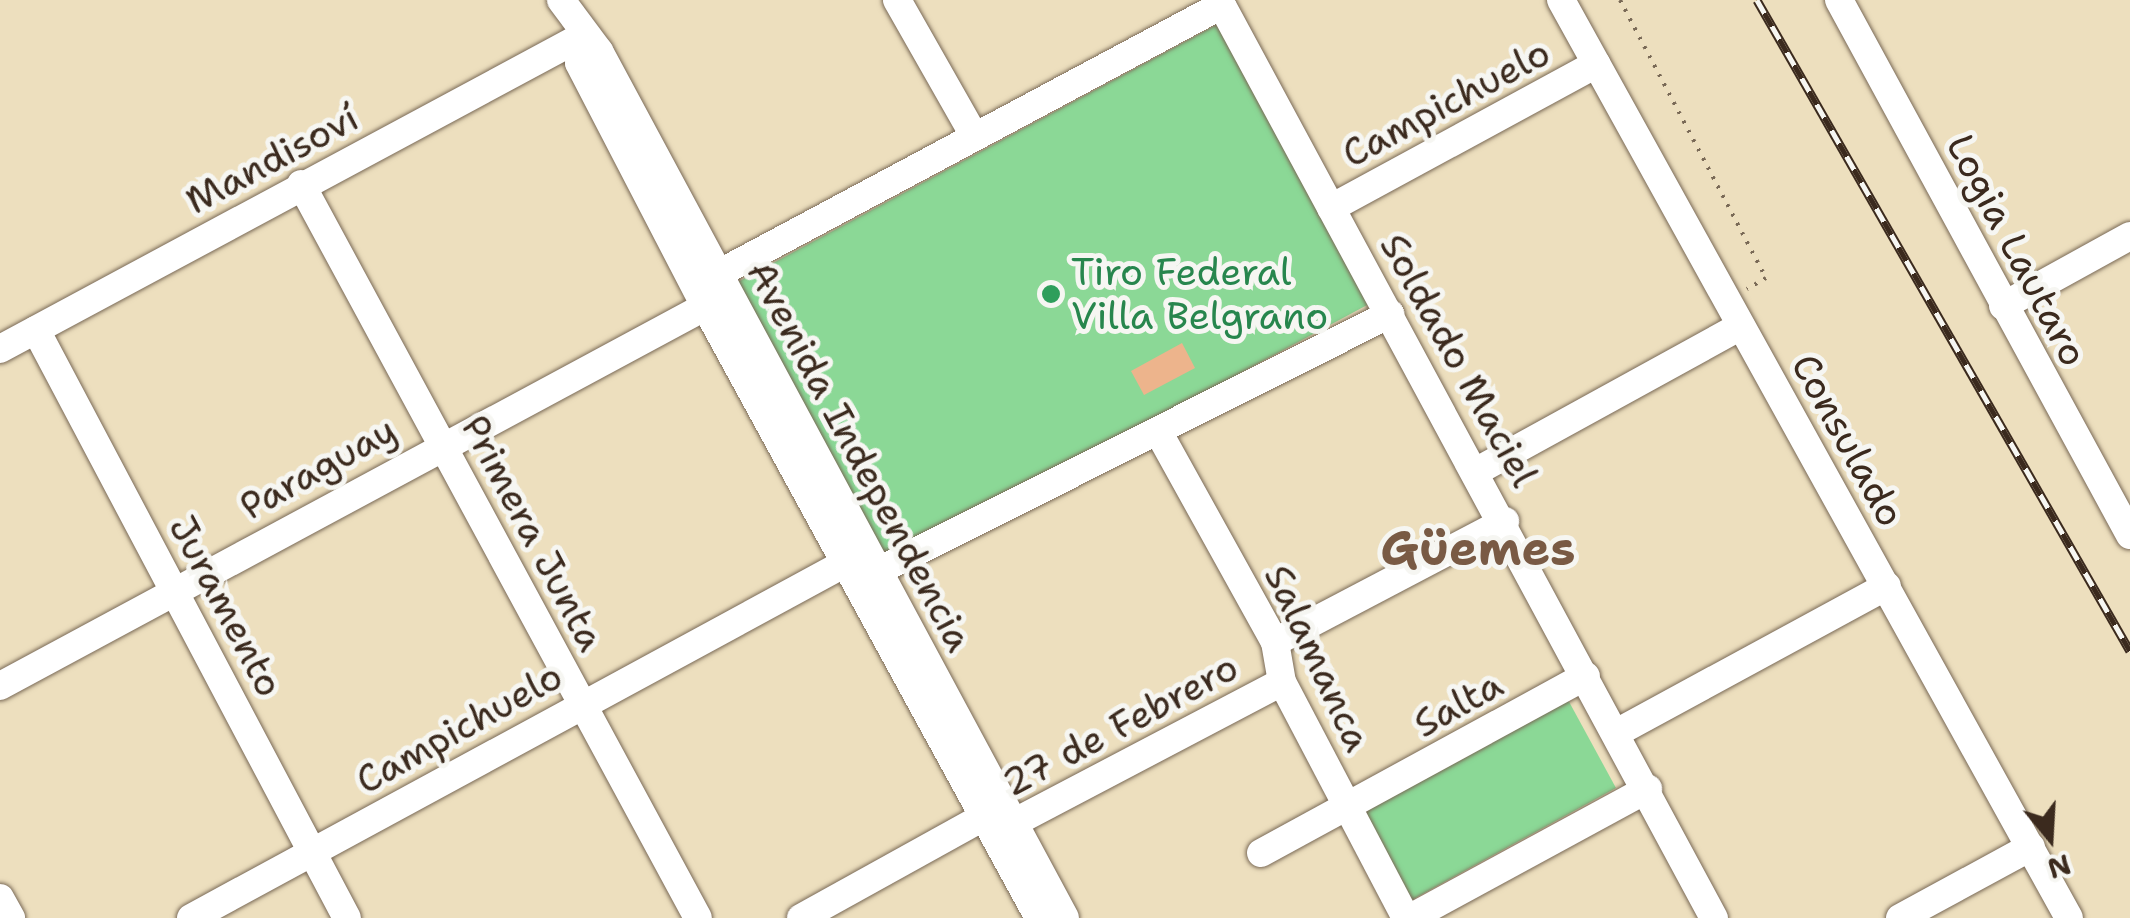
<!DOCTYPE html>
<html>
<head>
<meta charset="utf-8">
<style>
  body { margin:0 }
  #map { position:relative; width:2130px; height:918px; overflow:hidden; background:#eddfbe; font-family:"Shantell Sans",sans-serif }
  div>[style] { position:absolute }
  .green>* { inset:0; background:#8bd896 }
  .building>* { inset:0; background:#edb48c }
  .path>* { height:4px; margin-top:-2px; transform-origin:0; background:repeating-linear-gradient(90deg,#796956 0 2.5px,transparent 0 10.5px) }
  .roads { filter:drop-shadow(0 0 2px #796956) drop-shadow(0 0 2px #796956) }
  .minor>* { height:28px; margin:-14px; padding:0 14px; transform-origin:14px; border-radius:14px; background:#fff }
  .rail>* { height:9px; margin-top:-4.5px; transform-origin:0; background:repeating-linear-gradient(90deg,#f6f6f2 0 15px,#3b2a1e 0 30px); box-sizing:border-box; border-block:2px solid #3b2a1e }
  .dots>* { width:28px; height:28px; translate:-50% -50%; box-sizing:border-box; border:5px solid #f6f6f2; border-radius:50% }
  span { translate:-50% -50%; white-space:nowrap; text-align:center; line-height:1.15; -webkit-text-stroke:10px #f6f6f2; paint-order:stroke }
  .street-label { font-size:38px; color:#3b2a1e }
  .leisure-label { font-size:38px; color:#27864d }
  .left { translate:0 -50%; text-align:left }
  .district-label { font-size:48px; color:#795a44; font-weight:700 }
  .north { position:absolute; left:2000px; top:788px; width:100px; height:100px; -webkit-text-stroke:8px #f6f6f2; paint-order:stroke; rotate:162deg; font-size:28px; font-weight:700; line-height:40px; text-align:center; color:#3b2a1e }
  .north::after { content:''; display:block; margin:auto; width:35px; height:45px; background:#3b2a1e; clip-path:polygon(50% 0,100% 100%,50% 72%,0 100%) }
</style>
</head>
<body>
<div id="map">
  <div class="green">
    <div style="clip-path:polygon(1218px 24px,1369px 304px,885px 564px,734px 284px)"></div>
    <div style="clip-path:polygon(1567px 698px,1616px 788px,1408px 902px,1359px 812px)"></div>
  </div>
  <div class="building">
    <div style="clip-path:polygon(1182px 343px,1195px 368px,1144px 395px,1131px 371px)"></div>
  </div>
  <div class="path">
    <div style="left:1620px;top:0;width:314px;rotate:62.3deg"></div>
    <div style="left:1766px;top:278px;width:22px;rotate:150deg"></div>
  </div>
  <div class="roads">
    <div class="minor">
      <div style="left:561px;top:0;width:64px;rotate:53.3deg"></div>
      <div style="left:599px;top:51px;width:984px;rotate:61.74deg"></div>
      <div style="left:897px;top:0;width:154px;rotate:60.4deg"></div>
      <div style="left:1219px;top:0;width:1043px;rotate:61.67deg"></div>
      <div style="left:1561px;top:0;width:1049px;rotate:61.04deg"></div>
      <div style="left:1839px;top:0;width:609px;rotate:61.46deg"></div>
      <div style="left:581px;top:37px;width:26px;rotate:94deg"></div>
      <div style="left:579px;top:63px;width:274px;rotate:62.6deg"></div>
      <div style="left:705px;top:306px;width:697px;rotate:61.38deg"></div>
      <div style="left:301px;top:184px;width:834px;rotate:61.59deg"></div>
      <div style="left:1331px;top:208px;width:302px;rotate:-28.5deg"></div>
      <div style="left:705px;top:281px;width:586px;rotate:-28.1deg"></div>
      <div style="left:2003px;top:306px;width:145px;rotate:-28.9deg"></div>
      <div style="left:36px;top:330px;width:665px;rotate:62.13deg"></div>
      <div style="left:0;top:349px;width:659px;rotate:-28.24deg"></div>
      <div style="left:1159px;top:433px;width:239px;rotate:61deg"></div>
      <div style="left:1275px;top:642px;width:41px;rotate:80.1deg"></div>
      <div style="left:1282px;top:682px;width:267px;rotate:62.3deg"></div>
      <div style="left:1477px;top:471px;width:301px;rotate:-28.8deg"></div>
      <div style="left:864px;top:578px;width:589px;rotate:-26.65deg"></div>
      <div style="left:1275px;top:642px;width:260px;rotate:-27.7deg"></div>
      <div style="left:0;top:686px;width:819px;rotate:-28.29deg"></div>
      <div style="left:1618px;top:732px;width:306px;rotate:-28.5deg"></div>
      <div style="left:1000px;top:830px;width:318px;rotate:-27.7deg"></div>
      <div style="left:1261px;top:853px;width:370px;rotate:-28.6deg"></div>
      <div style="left:0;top:898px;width:23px;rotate:61deg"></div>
      <div style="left:191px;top:918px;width:763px;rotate:-28.48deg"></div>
      <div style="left:801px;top:918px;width:229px;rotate:-29deg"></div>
      <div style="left:1410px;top:918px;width:271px;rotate:-28.5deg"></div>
      <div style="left:1900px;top:918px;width:149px;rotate:-28.5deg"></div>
    </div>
  </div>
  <div class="rail">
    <div style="left:1757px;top:0;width:750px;rotate:60.19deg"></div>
  </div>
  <div class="dots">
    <div style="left:1051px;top:294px;background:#2e9e5b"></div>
  </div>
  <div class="street-label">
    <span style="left:1446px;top:103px;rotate:-28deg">Campichuelo</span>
    <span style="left:272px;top:159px;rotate:-28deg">Mandisoví</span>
    <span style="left:2017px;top:250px;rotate:62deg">Logia Lautaro</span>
    <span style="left:1459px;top:360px;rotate:61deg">Soldado Maciel</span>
    <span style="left:1848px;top:440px;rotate:61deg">Consulado</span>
    <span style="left:860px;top:456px;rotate:62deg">Avenida Independencia</span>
    <span style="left:318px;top:468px;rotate:-29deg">Paraguay</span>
    <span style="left:533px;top:533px;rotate:62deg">Primera Junta</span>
    <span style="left:226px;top:606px;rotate:62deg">Juramento</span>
    <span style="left:1318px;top:658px;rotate:65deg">Salamanca</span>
    <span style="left:1458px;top:704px;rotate:-29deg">Salta</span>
    <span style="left:1120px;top:725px;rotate:-28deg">27 de Febrero</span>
    <span style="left:459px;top:728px;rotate:-29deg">Campichuelo</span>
  </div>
  <div class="leisure-label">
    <span class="left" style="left:1071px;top:294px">Tiro Federal<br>Villa Belgrano</span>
  </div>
  <div class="district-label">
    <span style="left:1478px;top:549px">Güemes</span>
  </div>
  <div class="north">N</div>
</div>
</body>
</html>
